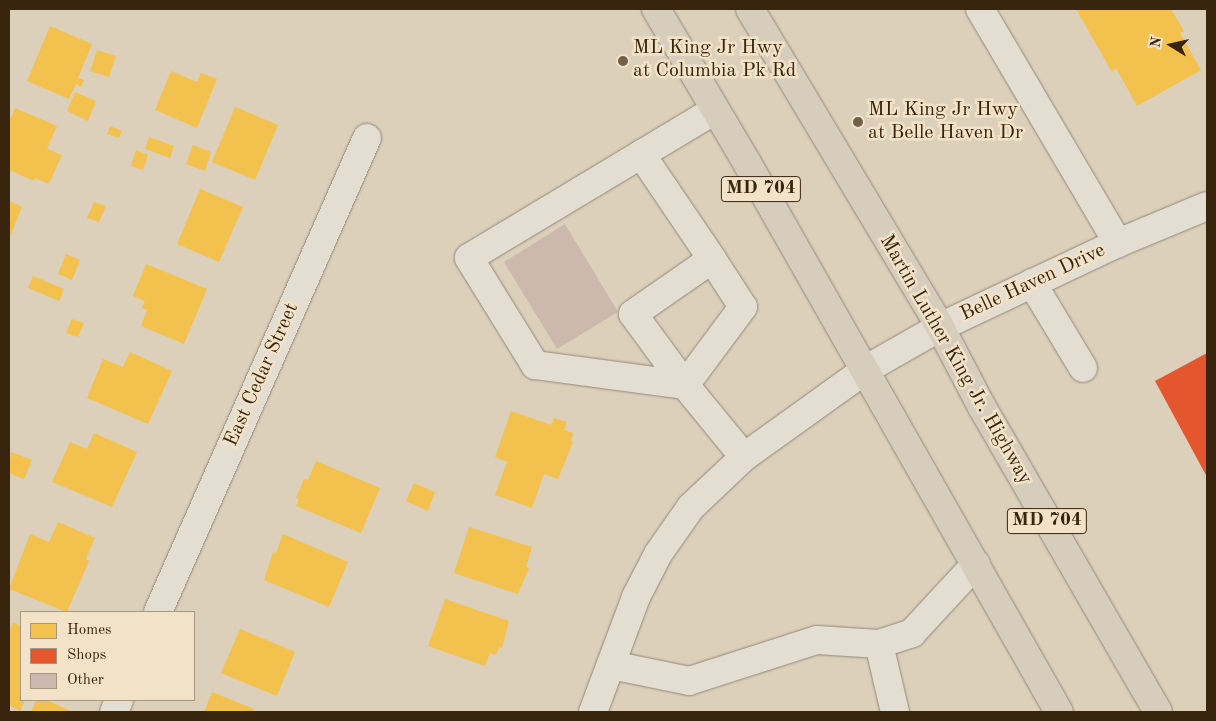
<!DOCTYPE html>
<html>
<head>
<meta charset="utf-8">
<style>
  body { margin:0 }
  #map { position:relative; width:1216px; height:721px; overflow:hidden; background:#dcd0ba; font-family:"Old Standard TT",serif }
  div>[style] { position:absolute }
  .homes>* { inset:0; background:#f2c14e }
  .shops>* { inset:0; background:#e4572e }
  .building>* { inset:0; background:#ccb8ac }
  .roads { filter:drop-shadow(0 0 1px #92887a) drop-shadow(0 0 1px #92887a) }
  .minor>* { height:28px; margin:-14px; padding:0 14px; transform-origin:14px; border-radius:14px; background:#e3ddd2 }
  .major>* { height:28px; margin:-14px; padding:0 14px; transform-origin:14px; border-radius:14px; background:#d7cdbd }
  .dots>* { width:14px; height:14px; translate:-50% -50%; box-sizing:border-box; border:2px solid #f2e2c8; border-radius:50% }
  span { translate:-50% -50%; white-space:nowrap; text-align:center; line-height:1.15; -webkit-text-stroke:5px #f2e2c8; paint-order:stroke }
  .shield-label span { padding:1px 4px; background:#f2e2c8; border:1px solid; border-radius:4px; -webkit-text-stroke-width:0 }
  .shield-label { font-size:19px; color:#39240e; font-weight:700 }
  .poi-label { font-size:20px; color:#39240e }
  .left { translate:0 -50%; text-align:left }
  .street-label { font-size:20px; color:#39240e }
  .frame { position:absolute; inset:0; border:10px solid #39240e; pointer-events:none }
  .legend { position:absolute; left:20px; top:611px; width:175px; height:90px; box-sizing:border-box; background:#f2e2c8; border:1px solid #a8967e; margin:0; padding:6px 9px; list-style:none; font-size:15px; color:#39240e }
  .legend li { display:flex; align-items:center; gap:10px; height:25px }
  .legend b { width:25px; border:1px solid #a8967e }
  .north { position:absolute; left:1146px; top:20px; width:50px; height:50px; -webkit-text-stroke:4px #f2e2c8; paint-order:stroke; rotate:280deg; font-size:14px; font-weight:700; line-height:20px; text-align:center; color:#39240e }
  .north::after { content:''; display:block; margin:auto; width:18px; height:22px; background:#39240e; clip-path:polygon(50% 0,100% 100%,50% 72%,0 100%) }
</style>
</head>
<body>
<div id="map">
  <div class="homes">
    <div style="clip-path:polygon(1076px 9px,1171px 9px,1184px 31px,1180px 33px,1201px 70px,1137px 106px,1116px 68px,1112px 72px)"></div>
    <div style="clip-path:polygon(50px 26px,92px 44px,78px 78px,84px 80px,81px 87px,76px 84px,69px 99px,27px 81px)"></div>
    <div style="clip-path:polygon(97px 50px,116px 56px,109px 77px,90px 71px)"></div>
    <div style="clip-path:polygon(171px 71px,197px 82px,201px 73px,217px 79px,197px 128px,155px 110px)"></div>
    <div style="clip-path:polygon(75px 92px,96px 101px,88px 121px,67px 111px)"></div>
    <div style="clip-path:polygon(235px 107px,278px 125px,255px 180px,212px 162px)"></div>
    <div style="clip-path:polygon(15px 108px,57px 126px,47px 149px,62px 155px,49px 184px,35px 178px,34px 181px,9px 170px,9px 123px)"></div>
    <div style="clip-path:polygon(110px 126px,122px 131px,119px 138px,107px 134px)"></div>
    <div style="clip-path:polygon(149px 137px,174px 146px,170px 158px,145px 149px)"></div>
    <div style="clip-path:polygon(193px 145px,211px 152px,205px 171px,186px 164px)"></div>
    <div style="clip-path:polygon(136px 150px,148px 155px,143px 170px,131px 166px)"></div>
    <div style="clip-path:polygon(200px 189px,243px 207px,219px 262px,177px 244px)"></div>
    <div style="clip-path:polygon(9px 201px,22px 207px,9px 239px)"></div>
    <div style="clip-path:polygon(94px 202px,106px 206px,99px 222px,87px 218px)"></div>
    <div style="clip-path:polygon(66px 254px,80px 260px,72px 280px,58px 274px)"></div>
    <div style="clip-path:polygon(146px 264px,207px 289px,184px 344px,141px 326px,147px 310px,142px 308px,145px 301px,133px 296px)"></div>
    <div style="clip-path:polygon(33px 276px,64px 289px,59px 301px,28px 288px)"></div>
    <div style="clip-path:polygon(72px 319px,84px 323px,78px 337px,66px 333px)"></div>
    <div style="clip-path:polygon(130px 352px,172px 371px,148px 424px,87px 398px,103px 359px,123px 367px)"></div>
    <div style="clip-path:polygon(511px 411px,551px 425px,554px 418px,567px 422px,564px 430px,573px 433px,571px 441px,573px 442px,558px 479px,544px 474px,532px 508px,495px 495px,507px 462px,495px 457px)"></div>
    <div style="clip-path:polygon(94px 433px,137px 452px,112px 507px,52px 482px,70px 442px,87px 449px)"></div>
    <div style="clip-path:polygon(11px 452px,32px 460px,24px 479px,9px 473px)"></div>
    <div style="clip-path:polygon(316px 461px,380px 488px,361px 533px,296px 506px,299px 499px,296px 498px,304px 479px,308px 480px)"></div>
    <div style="clip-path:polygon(414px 483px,435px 492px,428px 511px,406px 501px)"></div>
    <div style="clip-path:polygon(58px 522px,95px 538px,86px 559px,89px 561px,67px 612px,9px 589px,30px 534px,49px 542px)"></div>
    <div style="clip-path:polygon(469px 527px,532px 547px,526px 567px,529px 568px,518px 594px,454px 573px)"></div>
    <div style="clip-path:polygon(283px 534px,348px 562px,329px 607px,264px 580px,273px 552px,276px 553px)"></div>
    <div style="clip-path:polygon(445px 599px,509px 621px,502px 648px,499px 647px,496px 655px,490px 653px,485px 666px,428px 646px)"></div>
    <div style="clip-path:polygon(13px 622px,21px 626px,21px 700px,25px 700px,20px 711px,9px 705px,9px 632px)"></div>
    <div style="clip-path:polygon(240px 629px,295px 652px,277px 696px,221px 673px)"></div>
    <div style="clip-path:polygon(212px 692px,254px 709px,253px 712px,204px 712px)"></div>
    <div style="clip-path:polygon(36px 700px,46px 700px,69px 710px,68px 712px,31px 712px)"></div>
  </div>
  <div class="shops">
    <div style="clip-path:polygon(1207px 353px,1207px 477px,1155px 381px)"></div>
  </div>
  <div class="building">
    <div style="clip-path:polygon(565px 224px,618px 312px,557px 349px,504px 262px)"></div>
  </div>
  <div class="roads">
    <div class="minor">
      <div style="left:980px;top:9px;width:272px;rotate:59.5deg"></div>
      <div style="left:715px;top:110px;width:287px;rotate:149deg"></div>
      <div style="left:469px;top:258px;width:126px;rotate:58.3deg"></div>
      <div style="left:535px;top:365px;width:151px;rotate:7.6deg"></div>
      <div style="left:685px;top:385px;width:93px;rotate:50.7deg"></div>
      <div style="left:641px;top:154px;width:127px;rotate:55.9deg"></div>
      <div style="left:712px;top:259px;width:57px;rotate:57.1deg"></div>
      <div style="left:743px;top:307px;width:97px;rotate:126.6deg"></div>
      <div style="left:685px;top:385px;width:88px;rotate:-126.2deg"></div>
      <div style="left:633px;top:314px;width:96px;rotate:-34.8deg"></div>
      <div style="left:1032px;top:283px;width:99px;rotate:59deg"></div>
      <div style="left:158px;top:612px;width:518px;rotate:-66.21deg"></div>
      <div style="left:879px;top:644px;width:70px;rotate:76.8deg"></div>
      <div style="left:611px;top:665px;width:80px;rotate:11.6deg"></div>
      <div style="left:689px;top:681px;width:134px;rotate:-17.8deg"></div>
      <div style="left:817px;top:640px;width:62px;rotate:3.7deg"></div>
      <div style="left:879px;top:644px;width:35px;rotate:-18deg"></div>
      <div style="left:912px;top:633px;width:94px;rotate:-47.2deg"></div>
      <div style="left:114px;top:712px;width:13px;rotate:-67deg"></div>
      <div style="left:593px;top:712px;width:123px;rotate:-69.5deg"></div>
      <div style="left:636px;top:597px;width:48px;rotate:-62.9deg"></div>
      <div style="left:658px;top:554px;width:57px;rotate:-54.9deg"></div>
      <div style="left:691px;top:507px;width:73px;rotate:-43.3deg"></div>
      <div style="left:744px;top:457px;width:149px;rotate:-35.7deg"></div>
      <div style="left:865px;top:370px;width:86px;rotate:-29.8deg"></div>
      <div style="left:940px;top:327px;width:197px;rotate:-25.3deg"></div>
      <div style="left:1118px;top:243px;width:96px;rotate:-22.6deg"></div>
    </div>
    <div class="major">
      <div style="left:656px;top:9px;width:179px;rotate:59.4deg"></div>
      <div style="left:747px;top:163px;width:631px;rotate:60.39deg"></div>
      <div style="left:750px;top:9px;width:370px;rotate:59.1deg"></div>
      <div style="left:940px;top:327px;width:90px;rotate:62.3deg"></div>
      <div style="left:982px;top:407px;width:352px;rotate:60deg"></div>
    </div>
  </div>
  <div class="dots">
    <div style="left:623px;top:61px;background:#72604a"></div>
    <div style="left:858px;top:122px;background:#72604a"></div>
  </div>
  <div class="shield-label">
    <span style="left:761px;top:189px">MD 704</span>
    <span style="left:1047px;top:521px">MD 704</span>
  </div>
  <div class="poi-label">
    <span class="left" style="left:633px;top:60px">ML King Jr Hwy<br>at Columbia Pk Rd</span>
    <span class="left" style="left:868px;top:122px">ML King Jr Hwy<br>at Belle Haven Dr</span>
  </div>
  <div class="street-label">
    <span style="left:1033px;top:283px;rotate:-25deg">Belle Haven Drive</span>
    <span style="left:955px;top:360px;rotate:60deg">Martin Luther King Jr. Highway</span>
    <span style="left:262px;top:375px;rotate:-66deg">East Cedar Street</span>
  </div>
  <div class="frame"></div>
  <ul class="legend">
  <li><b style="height:14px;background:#f2c14e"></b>Homes</li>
  <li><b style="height:14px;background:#e4572e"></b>Shops</li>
  <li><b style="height:14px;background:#ccb8ac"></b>Other</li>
  </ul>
  <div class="north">N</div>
</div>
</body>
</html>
